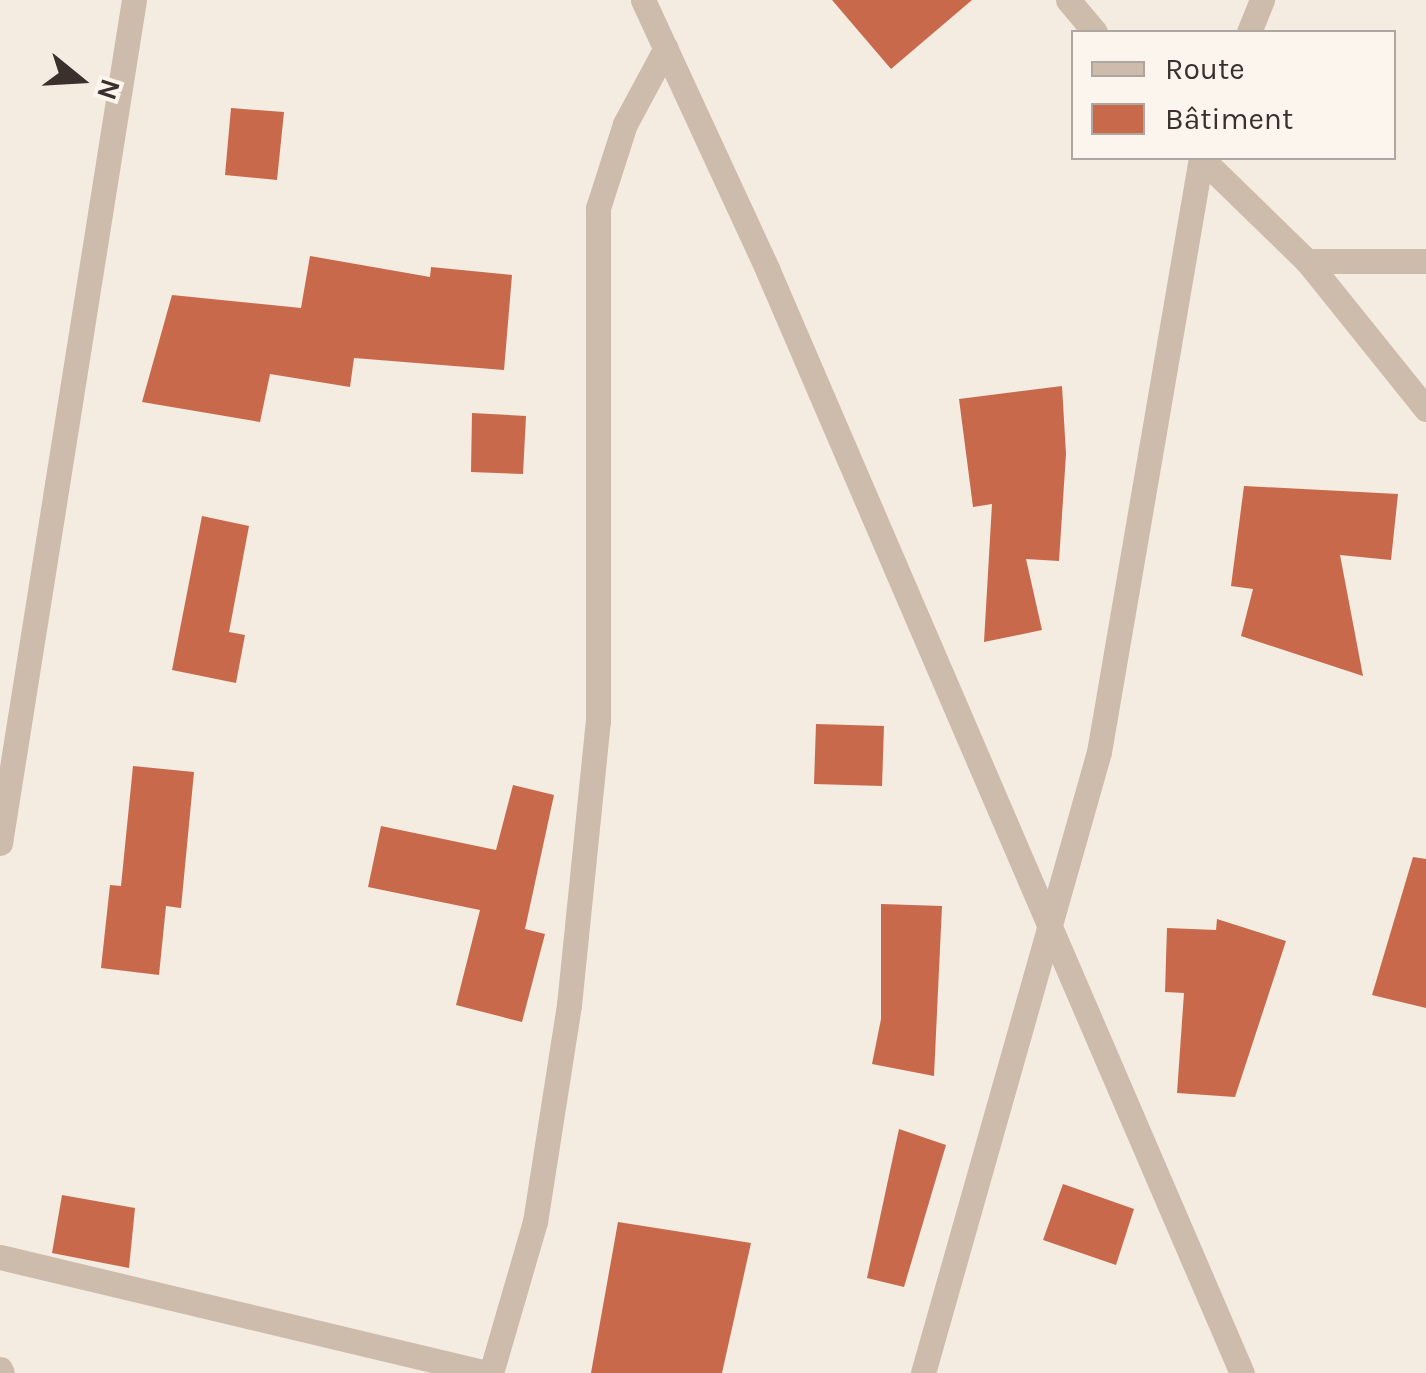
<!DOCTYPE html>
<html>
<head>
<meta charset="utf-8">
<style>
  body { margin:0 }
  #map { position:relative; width:1426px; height:1373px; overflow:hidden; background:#f4ebe1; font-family:Karla,sans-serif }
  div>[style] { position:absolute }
  .building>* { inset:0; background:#c8694b }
  .minor>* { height:25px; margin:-12.5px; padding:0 12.5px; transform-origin:12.5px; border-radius:12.5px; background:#cdbbac }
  span { translate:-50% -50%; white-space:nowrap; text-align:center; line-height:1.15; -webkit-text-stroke:10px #fbf5ee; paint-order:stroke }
  .legend { position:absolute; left:1071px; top:30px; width:325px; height:130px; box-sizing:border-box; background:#fbf5ee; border:2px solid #aea6a0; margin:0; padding:12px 18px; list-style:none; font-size:30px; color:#3b302b }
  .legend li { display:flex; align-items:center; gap:20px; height:50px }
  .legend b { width:50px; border:2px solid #aea6a0 }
  .north { position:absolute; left:30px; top:30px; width:100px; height:100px; -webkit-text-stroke:8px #fbf5ee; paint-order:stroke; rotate:108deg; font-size:28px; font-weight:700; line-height:40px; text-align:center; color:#3b302b }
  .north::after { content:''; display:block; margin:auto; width:35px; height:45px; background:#3b302b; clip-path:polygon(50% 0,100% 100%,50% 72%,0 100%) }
</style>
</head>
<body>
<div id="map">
  <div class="building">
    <div style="clip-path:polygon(832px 0,972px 0,891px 69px)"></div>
    <div style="clip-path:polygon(231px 108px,284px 112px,277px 180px,225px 175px)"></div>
    <div style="clip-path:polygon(310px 256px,430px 277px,431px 267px,512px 275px,504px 370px,354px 358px,350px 387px,270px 374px,260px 422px,142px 402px,172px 295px,301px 308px)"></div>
    <div style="clip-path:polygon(1062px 386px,1066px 454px,1059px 561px,1026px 559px,1042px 630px,984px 642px,992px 504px,973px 507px,959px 399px)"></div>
    <div style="clip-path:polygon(472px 413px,526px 416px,523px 474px,471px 472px)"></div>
    <div style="clip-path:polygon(1244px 486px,1398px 494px,1391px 560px,1340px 555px,1363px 676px,1241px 636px,1253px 589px,1231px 586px)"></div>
    <div style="clip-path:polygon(202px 516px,249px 526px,229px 632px,245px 635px,236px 683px,172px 670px)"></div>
    <div style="clip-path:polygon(816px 724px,884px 726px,882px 786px,814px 784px)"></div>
    <div style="clip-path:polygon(133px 766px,194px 772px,181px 908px,166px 906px,159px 975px,101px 968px,110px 885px,121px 886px)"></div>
    <div style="clip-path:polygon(513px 785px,554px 795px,525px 929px,545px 934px,522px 1022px,456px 1005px,480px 910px,368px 887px,381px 826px,496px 850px)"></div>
    <div style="clip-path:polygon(1413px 857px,1426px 859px,1426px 1008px,1372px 995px)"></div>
    <div style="clip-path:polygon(881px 904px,942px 906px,934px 1076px,872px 1064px,881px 1019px)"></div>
    <div style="clip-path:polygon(1217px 919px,1286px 941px,1235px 1097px,1177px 1093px,1184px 993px,1165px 992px,1167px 928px,1216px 930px)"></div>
    <div style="clip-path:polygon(899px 1129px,946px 1145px,904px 1287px,867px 1278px)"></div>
    <div style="clip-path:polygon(1063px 1184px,1134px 1209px,1116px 1265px,1043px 1240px)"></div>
    <div style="clip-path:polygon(62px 1195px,135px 1208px,129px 1268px,52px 1253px)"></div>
    <div style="clip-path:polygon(618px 1222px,751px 1243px,722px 1373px,591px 1373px)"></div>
  </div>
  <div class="minor">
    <div style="left:643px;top:0;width:298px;rotate:65.2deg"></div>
    <div style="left:768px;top:271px;width:1200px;rotate:66.73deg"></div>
    <div style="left:1068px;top:0;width:42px;rotate:49.8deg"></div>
    <div style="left:1249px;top:32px;width:35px;rotate:-68deg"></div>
    <div style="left:1201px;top:158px;width:148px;rotate:44.2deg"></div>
    <div style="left:1307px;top:261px;width:190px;rotate:51.2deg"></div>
    <div style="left:1307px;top:261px;width:119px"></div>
    <div style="left:0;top:843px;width:854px;rotate:-80.97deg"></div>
    <div style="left:0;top:1257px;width:500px;rotate:13.4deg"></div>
    <div style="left:0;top:1369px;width:4px;rotate:63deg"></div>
    <div style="left:491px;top:1373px;width:157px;rotate:-73.8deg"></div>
    <div style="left:535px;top:1222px;width:220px;rotate:-81.1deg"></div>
    <div style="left:569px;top:1005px;width:285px;rotate:-84.2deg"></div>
    <div style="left:598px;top:721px;width:513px;rotate:-90deg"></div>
    <div style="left:598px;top:208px;width:88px;rotate:-72.2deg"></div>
    <div style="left:625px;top:124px;width:86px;rotate:-61.7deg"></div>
    <div style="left:923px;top:1373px;width:645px;rotate:-74.18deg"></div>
    <div style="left:1099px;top:752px;width:603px;rotate:-80.26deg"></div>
  </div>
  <ul class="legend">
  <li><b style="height:12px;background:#cdbbac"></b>Route</li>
  <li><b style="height:28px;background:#c8694b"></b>Bâtiment</li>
  </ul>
  <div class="north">N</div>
</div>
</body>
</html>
